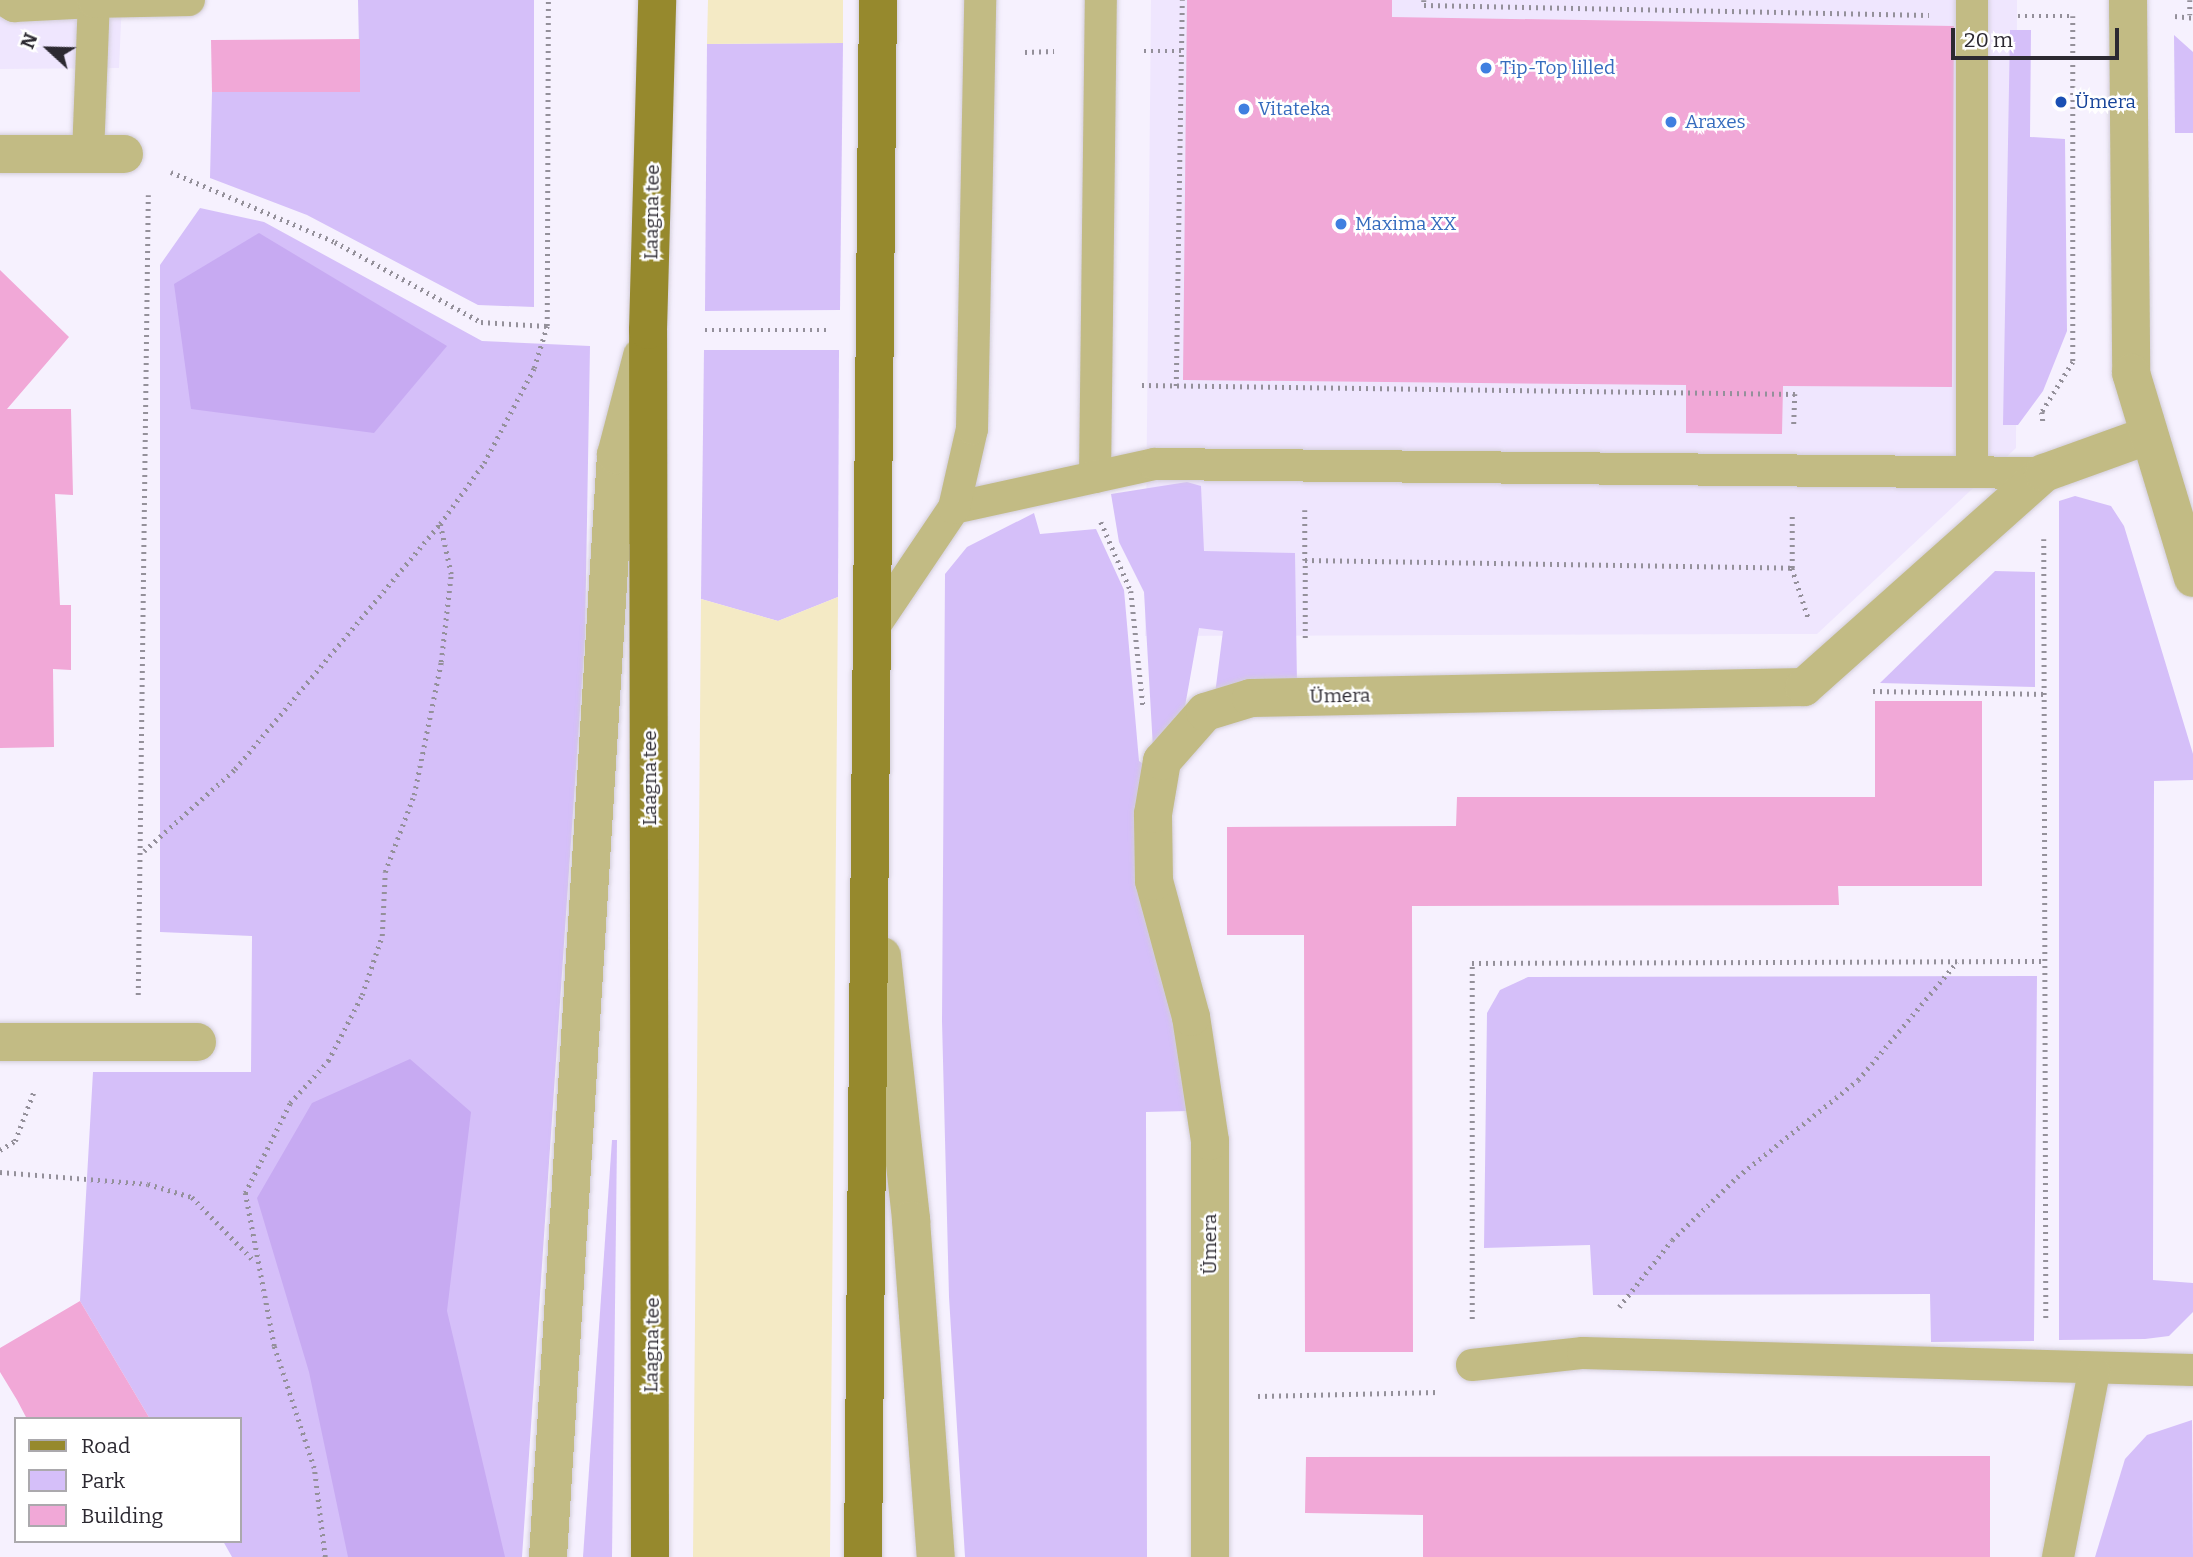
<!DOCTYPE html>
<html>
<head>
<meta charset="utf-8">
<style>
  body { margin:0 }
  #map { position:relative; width:2193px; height:1557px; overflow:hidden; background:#f6f1fe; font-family:Bitter,serif }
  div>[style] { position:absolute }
  .built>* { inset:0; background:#efe6fe }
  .green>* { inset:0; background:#d5bff9 }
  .forest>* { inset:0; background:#c7aaf2 }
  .sand>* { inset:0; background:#f4eac5 }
  .building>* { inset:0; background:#f1a8d7 }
  .path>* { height:4.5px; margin-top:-2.25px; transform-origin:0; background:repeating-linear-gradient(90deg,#94909a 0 2px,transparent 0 7px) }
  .roads { filter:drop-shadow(0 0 2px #d2cdd9) drop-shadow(0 0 2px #d2cdd9) }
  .service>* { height:32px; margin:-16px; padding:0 16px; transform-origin:16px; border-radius:16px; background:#c2bb84 }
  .minor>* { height:38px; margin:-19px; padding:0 19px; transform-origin:19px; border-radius:19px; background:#c2bb84 }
  .tertiary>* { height:38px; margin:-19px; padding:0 19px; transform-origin:19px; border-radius:19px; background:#c2bb84 }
  .primary>* { height:38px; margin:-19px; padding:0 19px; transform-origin:19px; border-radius:19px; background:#96892d }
  .dots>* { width:19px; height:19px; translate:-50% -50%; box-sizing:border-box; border:4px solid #fff; border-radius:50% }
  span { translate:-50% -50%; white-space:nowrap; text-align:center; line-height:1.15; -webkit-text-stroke:5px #fff; paint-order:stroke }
  .shop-label { font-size:19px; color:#366cbe }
  .left { translate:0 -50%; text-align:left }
  .transit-label { font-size:19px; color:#164399 }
  .street-label { font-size:19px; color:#2c2931 }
  .legend { position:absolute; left:14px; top:1417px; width:228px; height:126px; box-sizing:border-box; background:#fff; border:2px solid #aba9ad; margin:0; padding:9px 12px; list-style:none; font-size:21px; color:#2c2931 }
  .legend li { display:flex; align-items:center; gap:14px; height:35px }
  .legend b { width:35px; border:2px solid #aba9ad }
  .north { position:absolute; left:14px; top:14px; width:70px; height:70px; -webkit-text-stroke:5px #fff; paint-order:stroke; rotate:292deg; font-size:19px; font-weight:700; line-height:28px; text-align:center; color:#2c2931 }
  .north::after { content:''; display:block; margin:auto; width:24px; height:32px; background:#2c2931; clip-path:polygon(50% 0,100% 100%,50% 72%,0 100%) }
  .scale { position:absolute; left:1951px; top:28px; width:168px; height:32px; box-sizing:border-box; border:4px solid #2c2931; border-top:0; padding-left:9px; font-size:21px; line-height:24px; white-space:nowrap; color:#2c2931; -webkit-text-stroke:5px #fff; paint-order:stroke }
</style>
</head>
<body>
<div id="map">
  <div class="built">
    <div style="clip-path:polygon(0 0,122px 0,119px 68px,0 69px)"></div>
    <div style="clip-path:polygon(1151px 0,2017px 0,2016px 448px,1817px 634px,1145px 636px)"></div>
  </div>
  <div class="green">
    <div style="clip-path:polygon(358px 0,534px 0,534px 307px,478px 305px,307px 215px,210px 178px,212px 92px,360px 91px)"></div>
    <div style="clip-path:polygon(2010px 30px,2031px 30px,2030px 137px,2065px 139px,2067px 331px,2043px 391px,2018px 425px,2003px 425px)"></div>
    <div style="clip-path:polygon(2174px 35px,2193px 52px,2193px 133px,2175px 133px)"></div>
    <div style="clip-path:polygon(843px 43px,840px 310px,705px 311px,707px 44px)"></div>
    <div style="clip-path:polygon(200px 208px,264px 222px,482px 341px,590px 346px,585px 637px,522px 1557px,232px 1557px,223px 1541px,240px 1541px,240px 1419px,150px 1419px,80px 1301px,93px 1072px,251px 1072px,252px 936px,160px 932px,160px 265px)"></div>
    <div style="clip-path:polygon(704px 350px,839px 350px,838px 597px,778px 621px,701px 599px)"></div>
    <div style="clip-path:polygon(1187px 482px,1201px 486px,1204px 551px,1295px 553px,1297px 684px,1215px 694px,1223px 631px,1199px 628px,1184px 712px,1153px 748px,1144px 592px,1119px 542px,1111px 494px)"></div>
    <div style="clip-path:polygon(2075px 496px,2111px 506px,2124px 526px,2193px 754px,2193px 780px,2154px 781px,2153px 1280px,2193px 1283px,2193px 1312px,2169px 1336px,2145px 1339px,2059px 1340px,2059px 501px)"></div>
    <div style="clip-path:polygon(1034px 513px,1040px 534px,1096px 529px,1124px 590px,1139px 761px,1146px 766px,1189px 1111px,1146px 1112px,1147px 1557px,965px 1557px,949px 1297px,942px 1021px,945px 574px,967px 547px)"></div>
    <div style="clip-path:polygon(1995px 571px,2035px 572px,2035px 687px,1880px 683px)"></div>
    <div style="clip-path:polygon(2037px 976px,2034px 1341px,1931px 1342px,1930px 1294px,1593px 1295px,1590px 1245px,1484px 1248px,1487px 1013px,1500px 990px,1528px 977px)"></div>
    <div style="clip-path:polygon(612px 1140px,617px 1140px,612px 1557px,583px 1557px)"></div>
    <div style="clip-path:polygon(2192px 1420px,2193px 1557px,2095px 1557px,2125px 1459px,2147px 1435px)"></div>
  </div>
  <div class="forest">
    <div style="clip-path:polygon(259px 233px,447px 346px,374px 433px,191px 409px,174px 284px)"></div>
    <div style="clip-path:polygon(410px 1059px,471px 1112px,447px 1311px,505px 1557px,348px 1557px,309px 1372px,257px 1198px,312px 1103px)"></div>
  </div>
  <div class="sand">
    <div style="clip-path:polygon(708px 0,843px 0,843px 43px,707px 44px)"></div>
    <div style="clip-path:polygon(838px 597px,830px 1557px,693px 1557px,701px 599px,778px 621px)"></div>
  </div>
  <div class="building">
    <div style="clip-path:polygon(1187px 0,1392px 0,1392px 17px,1954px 26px,1952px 387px,1783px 386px,1782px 434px,1686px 433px,1686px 385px,1183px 380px)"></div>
    <div style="clip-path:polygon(360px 39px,360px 92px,212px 92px,211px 40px)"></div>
    <div style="clip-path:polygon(0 270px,69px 337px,7px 409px,71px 409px,73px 495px,55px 494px,60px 605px,71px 605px,71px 670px,53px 669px,54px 747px,0 748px)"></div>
    <div style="clip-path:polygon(1875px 701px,1982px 701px,1982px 886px,1838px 886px,1839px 905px,1412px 906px,1413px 1352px,1305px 1352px,1304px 935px,1227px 935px,1227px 827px,1456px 826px,1457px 797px,1875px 797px)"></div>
    <div style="clip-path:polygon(80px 1301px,150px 1419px,27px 1419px,17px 1400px,0 1372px,0 1348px)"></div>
    <div style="clip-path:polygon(1990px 1456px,1990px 1557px,1423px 1557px,1423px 1515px,1305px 1513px,1306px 1457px)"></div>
  </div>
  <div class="path">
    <div style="left:1424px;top:0;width:5px;rotate:90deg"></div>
    <div style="left:1424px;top:5px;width:505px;rotate:1.13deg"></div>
    <div style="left:2190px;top:0;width:15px;rotate:90deg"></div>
    <div style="left:2018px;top:16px;width:55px"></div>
    <div style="left:2073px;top:16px;width:346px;rotate:90deg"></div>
    <div style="left:2073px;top:362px;width:59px;rotate:121.8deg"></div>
    <div style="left:2042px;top:412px;width:10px;rotate:84deg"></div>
    <div style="left:2175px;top:16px;width:18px;rotate:6deg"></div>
    <div style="left:1144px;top:51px;width:38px"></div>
    <div style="left:1025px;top:52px;width:29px;rotate:-2deg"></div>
    <div style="left:171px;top:172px;width:178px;rotate:23.1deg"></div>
    <div style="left:335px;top:242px;width:166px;rotate:28.7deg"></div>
    <div style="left:481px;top:322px;width:66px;rotate:3.5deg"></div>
    <div style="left:705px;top:330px;width:121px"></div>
    <div style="left:1142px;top:385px;width:653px;rotate:0.79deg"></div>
    <div style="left:1795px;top:394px;width:32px;rotate:92deg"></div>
    <div style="left:1176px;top:386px;width:386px;rotate:-89.1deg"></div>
    <div style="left:1305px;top:510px;width:50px;rotate:90deg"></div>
    <div style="left:1305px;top:560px;width:487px;rotate:0.9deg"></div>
    <div style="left:1792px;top:568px;width:53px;rotate:-90deg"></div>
    <div style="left:1101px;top:522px;width:75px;rotate:66.5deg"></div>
    <div style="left:1131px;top:591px;width:116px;rotate:84deg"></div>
    <div style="left:2044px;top:539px;width:782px;rotate:89.85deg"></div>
    <div style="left:1792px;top:568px;width:52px;rotate:71.9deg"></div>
    <div style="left:1305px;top:638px;width:78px;rotate:-90deg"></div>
    <div style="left:1873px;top:691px;width:172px;rotate:1deg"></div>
    <div style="left:144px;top:851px;width:122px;rotate:-42deg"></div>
    <div style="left:235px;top:769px;width:319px;rotate:-50.1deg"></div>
    <div style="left:440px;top:524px;width:75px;rotate:-54.2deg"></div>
    <div style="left:484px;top:463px;width:107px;rotate:-62.2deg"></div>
    <div style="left:534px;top:368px;width:44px;rotate:-72.8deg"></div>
    <div style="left:547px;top:326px;width:326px;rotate:-89.8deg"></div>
    <div style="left:138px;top:995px;width:800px;rotate:-89.28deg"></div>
    <div style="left:0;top:1150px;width:17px;rotate:-31deg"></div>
    <div style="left:15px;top:1141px;width:53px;rotate:-69.2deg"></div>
    <div style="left:0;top:1172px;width:148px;rotate:4.6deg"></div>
    <div style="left:148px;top:1184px;width:46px;rotate:16.5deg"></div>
    <div style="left:192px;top:1197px;width:89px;rotate:45.9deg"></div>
    <div style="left:1619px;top:1307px;width:85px;rotate:-51.7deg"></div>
    <div style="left:1672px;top:1240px;width:91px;rotate:-44.1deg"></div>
    <div style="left:1737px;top:1177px;width:155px;rotate:-38.7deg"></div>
    <div style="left:1858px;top:1080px;width:154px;rotate:-50deg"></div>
    <div style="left:1472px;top:1319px;width:356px;rotate:-90deg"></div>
    <div style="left:1472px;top:963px;width:574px;rotate:-0.2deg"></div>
    <div style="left:1258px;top:1396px;width:180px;rotate:-1.3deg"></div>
    <div style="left:325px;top:1557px;width:90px;rotate:-97deg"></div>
    <div style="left:314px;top:1468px;width:128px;rotate:-108.2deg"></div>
    <div style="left:274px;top:1346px;width:156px;rotate:-100.7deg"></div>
    <div style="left:245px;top:1193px;width:101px;rotate:-63.4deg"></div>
    <div style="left:290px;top:1103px;width:57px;rotate:-47.9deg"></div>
    <div style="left:328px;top:1061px;width:74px;rotate:-62.7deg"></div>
    <div style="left:362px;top:995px;width:62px;rotate:-71.3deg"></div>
    <div style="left:382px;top:936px;width:64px;rotate:-87.3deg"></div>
    <div style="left:385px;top:872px;width:82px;rotate:-69.4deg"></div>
    <div style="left:414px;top:795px;width:136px;rotate:-78.5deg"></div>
    <div style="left:441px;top:662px;width:89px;rotate:-83.5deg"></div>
    <div style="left:451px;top:574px;width:51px;rotate:-102.4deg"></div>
  </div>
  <div class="roads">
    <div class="service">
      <div style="left:4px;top:0;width:12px;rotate:31deg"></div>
      <div style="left:14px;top:6px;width:80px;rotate:-2.9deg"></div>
      <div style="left:1972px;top:0;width:467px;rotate:90deg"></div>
      <div style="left:88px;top:155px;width:153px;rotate:-87.8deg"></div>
      <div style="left:94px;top:2px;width:95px;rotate:-1.2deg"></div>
      <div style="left:1095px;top:477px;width:477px;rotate:-89.3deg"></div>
      <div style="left:954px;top:508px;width:205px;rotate:-12.4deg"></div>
      <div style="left:1154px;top:464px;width:890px;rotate:0.58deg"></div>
      <div style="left:871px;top:631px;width:148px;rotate:-56deg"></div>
      <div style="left:954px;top:508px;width:81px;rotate:-77.2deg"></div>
      <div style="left:972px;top:429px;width:429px;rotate:-88.9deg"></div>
      <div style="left:1472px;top:1365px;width:112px;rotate:-6.2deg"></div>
      <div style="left:1583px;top:1353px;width:610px;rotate:1.6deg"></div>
      <div style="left:2058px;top:1557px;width:189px;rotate:-79deg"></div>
    </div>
    <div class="minor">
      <div style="left:0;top:154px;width:124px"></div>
      <div style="left:0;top:1042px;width:197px"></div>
      <div style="left:1210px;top:1557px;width:416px;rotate:-90deg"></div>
      <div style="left:1210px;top:1141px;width:125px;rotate:-98.7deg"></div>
      <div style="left:1191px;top:1017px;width:141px;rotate:-105.2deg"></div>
      <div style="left:1154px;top:881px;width:67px;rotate:-90.9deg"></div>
      <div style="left:1153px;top:814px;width:54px;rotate:-80.4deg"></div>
      <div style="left:1162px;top:761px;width:65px;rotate:-48.7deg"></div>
      <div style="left:1205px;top:712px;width:48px;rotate:-16.9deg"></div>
      <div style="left:1251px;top:698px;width:553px;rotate:-1.14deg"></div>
      <div style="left:1804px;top:687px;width:322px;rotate:-41.7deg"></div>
      <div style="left:2044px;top:473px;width:109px;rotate:-19.8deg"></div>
    </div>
    <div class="tertiary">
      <div style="left:2128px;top:0;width:373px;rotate:89.5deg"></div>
      <div style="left:2131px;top:373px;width:214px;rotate:73.2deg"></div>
      <div style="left:882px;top:956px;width:266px;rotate:83.7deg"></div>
      <div style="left:911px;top:1220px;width:338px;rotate:85.8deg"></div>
      <div style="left:548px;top:1557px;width:1104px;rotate:-86.47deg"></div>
      <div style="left:616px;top:455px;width:102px;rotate:-75.3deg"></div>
    </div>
    <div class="primary">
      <div style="left:650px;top:1557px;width:1227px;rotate:-90.09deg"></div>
      <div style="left:648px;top:330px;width:330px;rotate:-88.4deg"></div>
      <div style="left:863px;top:1557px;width:1557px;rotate:-89.45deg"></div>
    </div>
  </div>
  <div class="dots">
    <div style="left:1486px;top:68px;background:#3f7fe0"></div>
    <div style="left:2061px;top:102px;background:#1a4fb4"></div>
    <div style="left:1244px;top:109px;background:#3f7fe0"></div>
    <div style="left:1671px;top:122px;background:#3f7fe0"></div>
    <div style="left:1341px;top:224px;background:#3f7fe0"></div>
  </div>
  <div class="shop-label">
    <span class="left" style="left:1500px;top:68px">Tip-Top lilled</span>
    <span class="left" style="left:1258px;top:109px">Vitateka</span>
    <span class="left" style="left:1685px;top:122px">Araxes</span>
    <span class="left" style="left:1355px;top:224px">Maxima XX</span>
  </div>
  <div class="transit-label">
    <span class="left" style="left:2075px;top:102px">Ümera</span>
  </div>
  <div class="street-label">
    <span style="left:652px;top:212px;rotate:-89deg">Laagna tee</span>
    <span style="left:1340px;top:696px;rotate:-1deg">Ümera</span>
    <span style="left:650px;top:778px;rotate:-90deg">Laagna tee</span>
    <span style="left:1210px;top:1244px;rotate:-90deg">Ümera</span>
    <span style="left:652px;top:1345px;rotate:-89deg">Laagna tee</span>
  </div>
  <ul class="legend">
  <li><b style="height:9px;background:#96892d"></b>Road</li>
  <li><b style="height:19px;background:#d5bff9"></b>Park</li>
  <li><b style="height:19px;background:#f1a8d7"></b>Building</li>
  </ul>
  <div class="north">N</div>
  <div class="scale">20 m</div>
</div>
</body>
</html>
